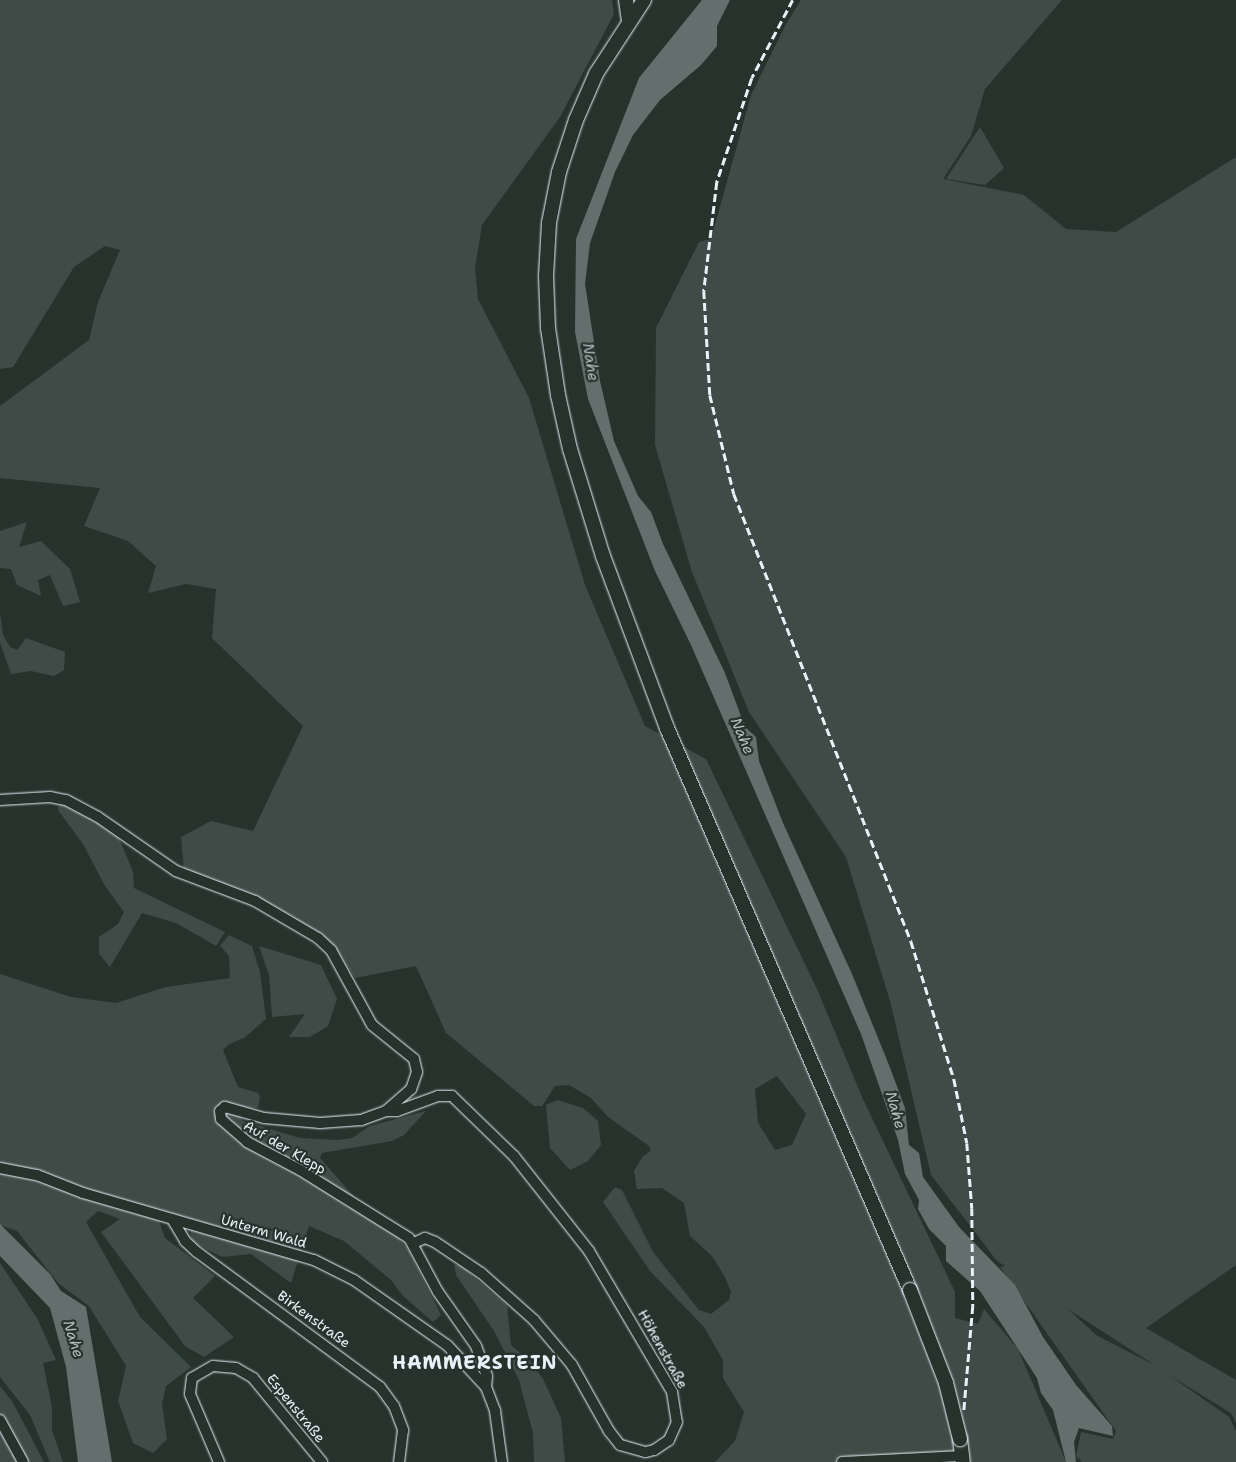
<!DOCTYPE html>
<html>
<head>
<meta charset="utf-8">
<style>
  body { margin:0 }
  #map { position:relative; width:1236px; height:1462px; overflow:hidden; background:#26332d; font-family:"Shantell Sans",sans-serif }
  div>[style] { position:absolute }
  .green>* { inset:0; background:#3e4b47 }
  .water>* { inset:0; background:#636f6d }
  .roads { filter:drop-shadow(0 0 1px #e8f1f8) drop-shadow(0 0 1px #e8f1f8) }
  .street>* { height:10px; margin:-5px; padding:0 5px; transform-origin:5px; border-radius:5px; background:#26332d }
  .secondary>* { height:14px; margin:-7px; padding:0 7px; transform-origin:7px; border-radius:7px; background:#26332d }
  .rail>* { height:2.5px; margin-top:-1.25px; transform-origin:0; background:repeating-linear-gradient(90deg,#e8f1f8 0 8px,transparent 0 12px) }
  .bridges { filter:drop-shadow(0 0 1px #e8f1f8) drop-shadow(0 0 1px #e8f1f8) }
  .secondary-bridge>* { height:14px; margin:-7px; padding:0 7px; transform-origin:7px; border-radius:7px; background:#26332d }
  span { translate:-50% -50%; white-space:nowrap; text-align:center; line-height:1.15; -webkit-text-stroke:4.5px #26332d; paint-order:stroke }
  .street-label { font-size:14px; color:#e8f1f8 }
  .water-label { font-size:15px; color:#b3bdc0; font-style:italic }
  .district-label { font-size:19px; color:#e8f1f8; font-weight:700; letter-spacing:1px }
</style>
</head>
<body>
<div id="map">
  <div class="green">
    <div style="clip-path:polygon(evenodd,0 0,612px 0,614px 14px,560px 117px,482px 225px,475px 268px,478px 299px,529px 398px,585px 585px,645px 726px,706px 759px,817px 989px,862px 1097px,955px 1292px,955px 1318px,978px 1324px,984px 1309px,1018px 1349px,1066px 1462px,715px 1462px,735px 1441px,744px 1412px,723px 1378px,723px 1360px,704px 1327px,650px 1271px,603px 1202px,615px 1187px,622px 1190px,653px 1252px,699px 1310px,711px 1314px,729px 1300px,731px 1292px,725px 1277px,712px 1256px,690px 1236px,684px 1203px,662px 1188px,637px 1189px,634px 1171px,643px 1156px,651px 1151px,649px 1146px,608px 1117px,591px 1098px,569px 1085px,555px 1086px,542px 1106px,534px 1106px,446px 1033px,416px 966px,355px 978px,342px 958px,322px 936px,244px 891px,184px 871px,181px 837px,211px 821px,253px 831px,303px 726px,212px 638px,216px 589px,186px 584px,148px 593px,156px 566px,128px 541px,84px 526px,100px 488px,0 478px,0 406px,89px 340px,98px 302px,120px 250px,105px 246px,74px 267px,13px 367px,0 369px,0 0,777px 1076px,806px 1114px,792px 1145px,775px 1150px,758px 1123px,755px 1089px,777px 1076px)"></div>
    <div style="clip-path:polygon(evenodd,801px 0,1062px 0,985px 89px,971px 136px,943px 179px,1024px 195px,1066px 229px,1116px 232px,1236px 157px,1236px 1265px,1146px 1328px,1236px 1380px,1236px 1423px,1231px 1413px,1169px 1375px,1229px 1417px,1236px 1431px,1236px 1462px,1082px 1462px,1076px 1456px,1081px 1432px,1113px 1439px,1116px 1431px,1000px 1267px,1005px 1266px,997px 1261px,931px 1175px,890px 1001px,846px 857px,749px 712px,692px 572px,655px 445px,656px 328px,699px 242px,711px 239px,751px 95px,786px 24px,801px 0,1068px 1309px,1108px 1335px,1156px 1366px,1096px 1335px,1068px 1309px)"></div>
    <div style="clip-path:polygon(980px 127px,1004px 168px,985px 185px,946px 179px)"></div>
    <div style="clip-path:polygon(27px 522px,19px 547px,41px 541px,70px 569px,80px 602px,63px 606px,50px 575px,38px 580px,41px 596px,17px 585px,11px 569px,0 568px,0 531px)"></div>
    <div style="clip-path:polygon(0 613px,3px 635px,10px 647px,17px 650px,26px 638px,65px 652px,64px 670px,54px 676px,31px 671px,11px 674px,0 642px)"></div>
    <div style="clip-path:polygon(60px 801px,78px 808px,119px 838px,133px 872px,134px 888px,225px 932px,216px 946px,176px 923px,142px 913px,110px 967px,99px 954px,99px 937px,118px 924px,124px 912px,105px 886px,83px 844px,58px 810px)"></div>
    <div style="clip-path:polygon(229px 935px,252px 946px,260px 972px,266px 1019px,244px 1038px,229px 1044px,223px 1050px,238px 1087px,258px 1093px,260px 1097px,258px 1108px,237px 1108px,243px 1121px,300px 1138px,338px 1140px,352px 1138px,370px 1126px,426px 1111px,404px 1135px,392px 1141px,322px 1153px,320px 1158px,356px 1199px,400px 1226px,399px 1238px,408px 1249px,441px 1315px,433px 1322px,403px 1296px,391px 1280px,344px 1241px,309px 1226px,291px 1283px,251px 1254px,222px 1257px,192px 1242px,190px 1228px,159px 1221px,165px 1238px,215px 1276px,193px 1298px,234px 1337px,204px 1357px,185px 1346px,101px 1232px,120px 1219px,98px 1211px,86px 1222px,140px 1317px,191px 1367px,166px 1386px,162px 1404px,167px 1439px,153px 1453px,133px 1443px,118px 1401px,126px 1366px,89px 1306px,58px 1283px,17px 1231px,0 1225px,0 974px,71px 997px,116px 1003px,166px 987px,230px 978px,229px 956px,220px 946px)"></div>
    <div style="clip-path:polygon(259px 946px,321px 965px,337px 999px,328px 1026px,310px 1037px,289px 1037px,305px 1014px,272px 1017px,269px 975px)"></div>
    <div style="clip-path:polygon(558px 1100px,583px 1108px,598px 1121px,601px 1145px,588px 1161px,570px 1170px,550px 1148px,546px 1105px)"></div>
    <div style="clip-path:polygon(0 1263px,37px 1318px,56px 1360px,43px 1363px,52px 1407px,52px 1430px,63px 1462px,50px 1462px,30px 1415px,0 1377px)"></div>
    <div style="clip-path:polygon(454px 1265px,460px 1265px,507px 1305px,511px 1345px,530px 1361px,543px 1379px,561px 1418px,565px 1462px,534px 1462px,533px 1433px,519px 1380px,494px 1331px,456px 1275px)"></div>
    <div style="clip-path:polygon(0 1386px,12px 1401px,44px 1462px,0 1462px)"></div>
  </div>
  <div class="water">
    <div style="clip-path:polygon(702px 0,730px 0,717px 26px,717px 46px,701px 65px,660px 100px,633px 135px,615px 172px,590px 243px,585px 284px,600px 381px,614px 441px,638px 496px,651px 512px,663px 544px,725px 673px,745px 727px,756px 737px,759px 761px,783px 823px,852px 974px,889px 1065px,905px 1108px,909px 1145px,919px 1153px,923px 1177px,959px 1227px,1015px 1285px,1043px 1337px,1076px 1385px,1112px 1426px,1113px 1436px,1079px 1428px,1074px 1442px,1076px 1462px,1066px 1462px,1053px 1410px,1041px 1393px,1037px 1378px,980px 1291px,946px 1261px,946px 1246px,929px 1229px,918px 1209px,919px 1200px,905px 1174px,898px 1140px,861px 1034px,691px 645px,655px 571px,588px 399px,575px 332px,576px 239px,639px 78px)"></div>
    <div style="clip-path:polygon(0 1224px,50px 1274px,61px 1291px,86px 1307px,112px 1462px,78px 1462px,66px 1367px,50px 1308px,0 1256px)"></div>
  </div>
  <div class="roads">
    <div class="street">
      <div style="left:0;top:800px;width:50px;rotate:-3.4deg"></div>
      <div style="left:50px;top:797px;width:16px;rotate:11deg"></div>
      <div style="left:66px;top:800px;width:36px;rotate:28deg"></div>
      <div style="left:98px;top:817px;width:95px;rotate:34.7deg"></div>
      <div style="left:176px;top:871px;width:85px;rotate:20.8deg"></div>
      <div style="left:255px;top:901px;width:73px;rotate:30.4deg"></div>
      <div style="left:318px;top:938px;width:18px;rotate:43deg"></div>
      <div style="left:331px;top:950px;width:85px;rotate:61.3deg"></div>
      <div style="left:372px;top:1025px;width:54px;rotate:39deg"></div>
      <div style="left:414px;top:1059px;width:13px;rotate:77deg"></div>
      <div style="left:417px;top:1072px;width:18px;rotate:109deg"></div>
      <div style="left:411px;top:1089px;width:33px;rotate:139deg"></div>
      <div style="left:386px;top:1111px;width:27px;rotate:160deg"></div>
      <div style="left:361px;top:1120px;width:41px;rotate:175.8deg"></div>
      <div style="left:320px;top:1123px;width:56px;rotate:-174.9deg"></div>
      <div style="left:264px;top:1118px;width:41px;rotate:-164.2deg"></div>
      <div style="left:225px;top:1107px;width:6px;rotate:141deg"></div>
      <div style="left:220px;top:1111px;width:8px;rotate:83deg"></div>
      <div style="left:221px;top:1119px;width:35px;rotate:41deg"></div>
      <div style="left:247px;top:1142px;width:60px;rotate:27.8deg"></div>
      <div style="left:300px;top:1170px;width:128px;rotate:32deg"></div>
      <div style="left:409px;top:1238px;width:61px;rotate:61.8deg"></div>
      <div style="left:438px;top:1292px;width:66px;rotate:54.9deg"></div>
      <div style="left:476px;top:1346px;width:32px;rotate:70deg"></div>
      <div style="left:487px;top:1376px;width:11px;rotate:95deg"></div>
      <div style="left:387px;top:1111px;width:10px"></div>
      <div style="left:397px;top:1111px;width:44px;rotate:-20.1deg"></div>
      <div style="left:438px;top:1096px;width:14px"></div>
      <div style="left:452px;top:1096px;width:86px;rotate:44.1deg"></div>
      <div style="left:514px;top:1156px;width:121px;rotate:51.7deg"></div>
      <div style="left:589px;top:1251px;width:164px;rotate:59.5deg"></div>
      <div style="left:672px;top:1392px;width:30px;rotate:81deg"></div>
      <div style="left:677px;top:1422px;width:20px;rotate:114deg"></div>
      <div style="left:669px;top:1440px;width:18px;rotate:146deg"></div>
      <div style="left:654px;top:1450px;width:9px;rotate:167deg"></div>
      <div style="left:645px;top:1452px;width:26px;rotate:-164deg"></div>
      <div style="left:620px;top:1445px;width:18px;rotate:-128deg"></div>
      <div style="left:609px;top:1431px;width:76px;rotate:-119.3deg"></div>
      <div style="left:572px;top:1365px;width:59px;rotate:-130.2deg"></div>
      <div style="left:534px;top:1320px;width:71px;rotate:-138.4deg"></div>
      <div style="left:481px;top:1273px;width:55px;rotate:-146deg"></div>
      <div style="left:435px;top:1242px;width:11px;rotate:-158deg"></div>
      <div style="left:425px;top:1238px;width:12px;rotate:156deg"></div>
      <div style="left:0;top:1168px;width:38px;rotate:11deg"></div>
      <div style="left:37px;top:1175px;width:49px;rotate:21.4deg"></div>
      <div style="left:83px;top:1193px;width:241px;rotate:16.2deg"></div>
      <div style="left:314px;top:1260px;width:45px;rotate:26.6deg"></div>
      <div style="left:354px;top:1280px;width:113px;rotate:35deg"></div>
      <div style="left:447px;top:1345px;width:57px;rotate:47.1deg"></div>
      <div style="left:486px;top:1387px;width:26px;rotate:69deg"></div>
      <div style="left:495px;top:1411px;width:51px;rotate:82.2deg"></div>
      <div style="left:172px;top:1219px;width:26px;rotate:59deg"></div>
      <div style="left:185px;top:1241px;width:16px;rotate:43deg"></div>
      <div style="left:197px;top:1252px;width:227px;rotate:36.4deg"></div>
      <div style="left:380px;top:1387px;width:24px;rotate:54deg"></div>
      <div style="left:394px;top:1406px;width:26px;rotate:69deg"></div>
      <div style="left:403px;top:1430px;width:32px;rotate:97deg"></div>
      <div style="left:0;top:1420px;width:48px;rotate:61.3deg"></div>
      <div style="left:219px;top:1462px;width:74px;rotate:-113.1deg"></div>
      <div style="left:190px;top:1394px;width:16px;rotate:-83deg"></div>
      <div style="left:192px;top:1378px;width:24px;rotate:-30deg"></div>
      <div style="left:213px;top:1366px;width:23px;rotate:5deg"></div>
      <div style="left:236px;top:1368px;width:20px;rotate:30deg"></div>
      <div style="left:253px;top:1378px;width:109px;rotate:50.6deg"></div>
      <div style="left:842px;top:1462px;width:120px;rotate:-2.9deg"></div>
    </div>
    <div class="secondary">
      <div style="left:626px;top:0;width:21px;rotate:82deg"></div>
      <div style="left:644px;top:0;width:88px;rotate:123deg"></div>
      <div style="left:596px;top:74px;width:50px;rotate:113.5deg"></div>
      <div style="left:576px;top:120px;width:55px;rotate:108.1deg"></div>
      <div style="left:559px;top:172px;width:52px;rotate:101.1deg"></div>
      <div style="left:549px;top:223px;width:53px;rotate:93.2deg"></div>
      <div style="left:546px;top:276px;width:52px;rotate:87.8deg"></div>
      <div style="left:548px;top:328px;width:68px;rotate:81.5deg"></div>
      <div style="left:558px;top:395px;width:55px;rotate:77.5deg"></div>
      <div style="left:570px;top:449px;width:112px;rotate:72.9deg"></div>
      <div style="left:603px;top:556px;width:184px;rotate:69.6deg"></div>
      <div style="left:667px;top:728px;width:612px;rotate:66.62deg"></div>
      <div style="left:960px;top:1439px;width:23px;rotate:83deg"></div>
    </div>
  </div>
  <div class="rail">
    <div style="left:793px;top:0;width:88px;rotate:117.7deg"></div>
    <div style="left:752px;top:78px;width:110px;rotate:108.6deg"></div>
    <div style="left:717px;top:182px;width:110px;rotate:96.8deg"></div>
    <div style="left:704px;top:291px;width:104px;rotate:86.7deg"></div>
    <div style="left:710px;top:395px;width:102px;rotate:76.4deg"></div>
    <div style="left:734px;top:494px;width:481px;rotate:68.4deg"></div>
    <div style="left:911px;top:941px;width:145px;rotate:72.7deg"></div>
    <div style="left:954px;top:1079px;width:65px;rotate:78.5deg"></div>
    <div style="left:967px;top:1143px;width:65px;rotate:85.6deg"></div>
    <div style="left:972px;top:1208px;width:98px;rotate:89.4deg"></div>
    <div style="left:973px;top:1306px;width:105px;rotate:94.9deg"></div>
  </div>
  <div class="bridges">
    <div class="secondary-bridge">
      <div style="left:910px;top:1290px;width:100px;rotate:68.8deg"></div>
      <div style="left:946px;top:1383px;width:58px;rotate:76deg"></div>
    </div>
  </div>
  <div class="street-label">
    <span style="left:285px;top:1147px;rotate:30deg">Auf der Klepp</span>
    <span style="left:264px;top:1231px;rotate:16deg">Unterm Wald</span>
    <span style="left:314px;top:1319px;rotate:36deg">Birkenstraße</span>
    <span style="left:663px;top:1349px;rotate:61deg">Höhenstraße</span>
    <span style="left:296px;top:1408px;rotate:51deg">Espenstraße</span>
  </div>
  <div class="water-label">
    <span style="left:590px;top:362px;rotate:81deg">Nahe</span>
    <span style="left:742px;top:736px;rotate:67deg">Nahe</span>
    <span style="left:895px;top:1110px;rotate:74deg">Nahe</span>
    <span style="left:73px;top:1339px;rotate:73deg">Nahe</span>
  </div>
  <div class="district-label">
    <span style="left:475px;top:1363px">HAMMERSTEIN</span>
  </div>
</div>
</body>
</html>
